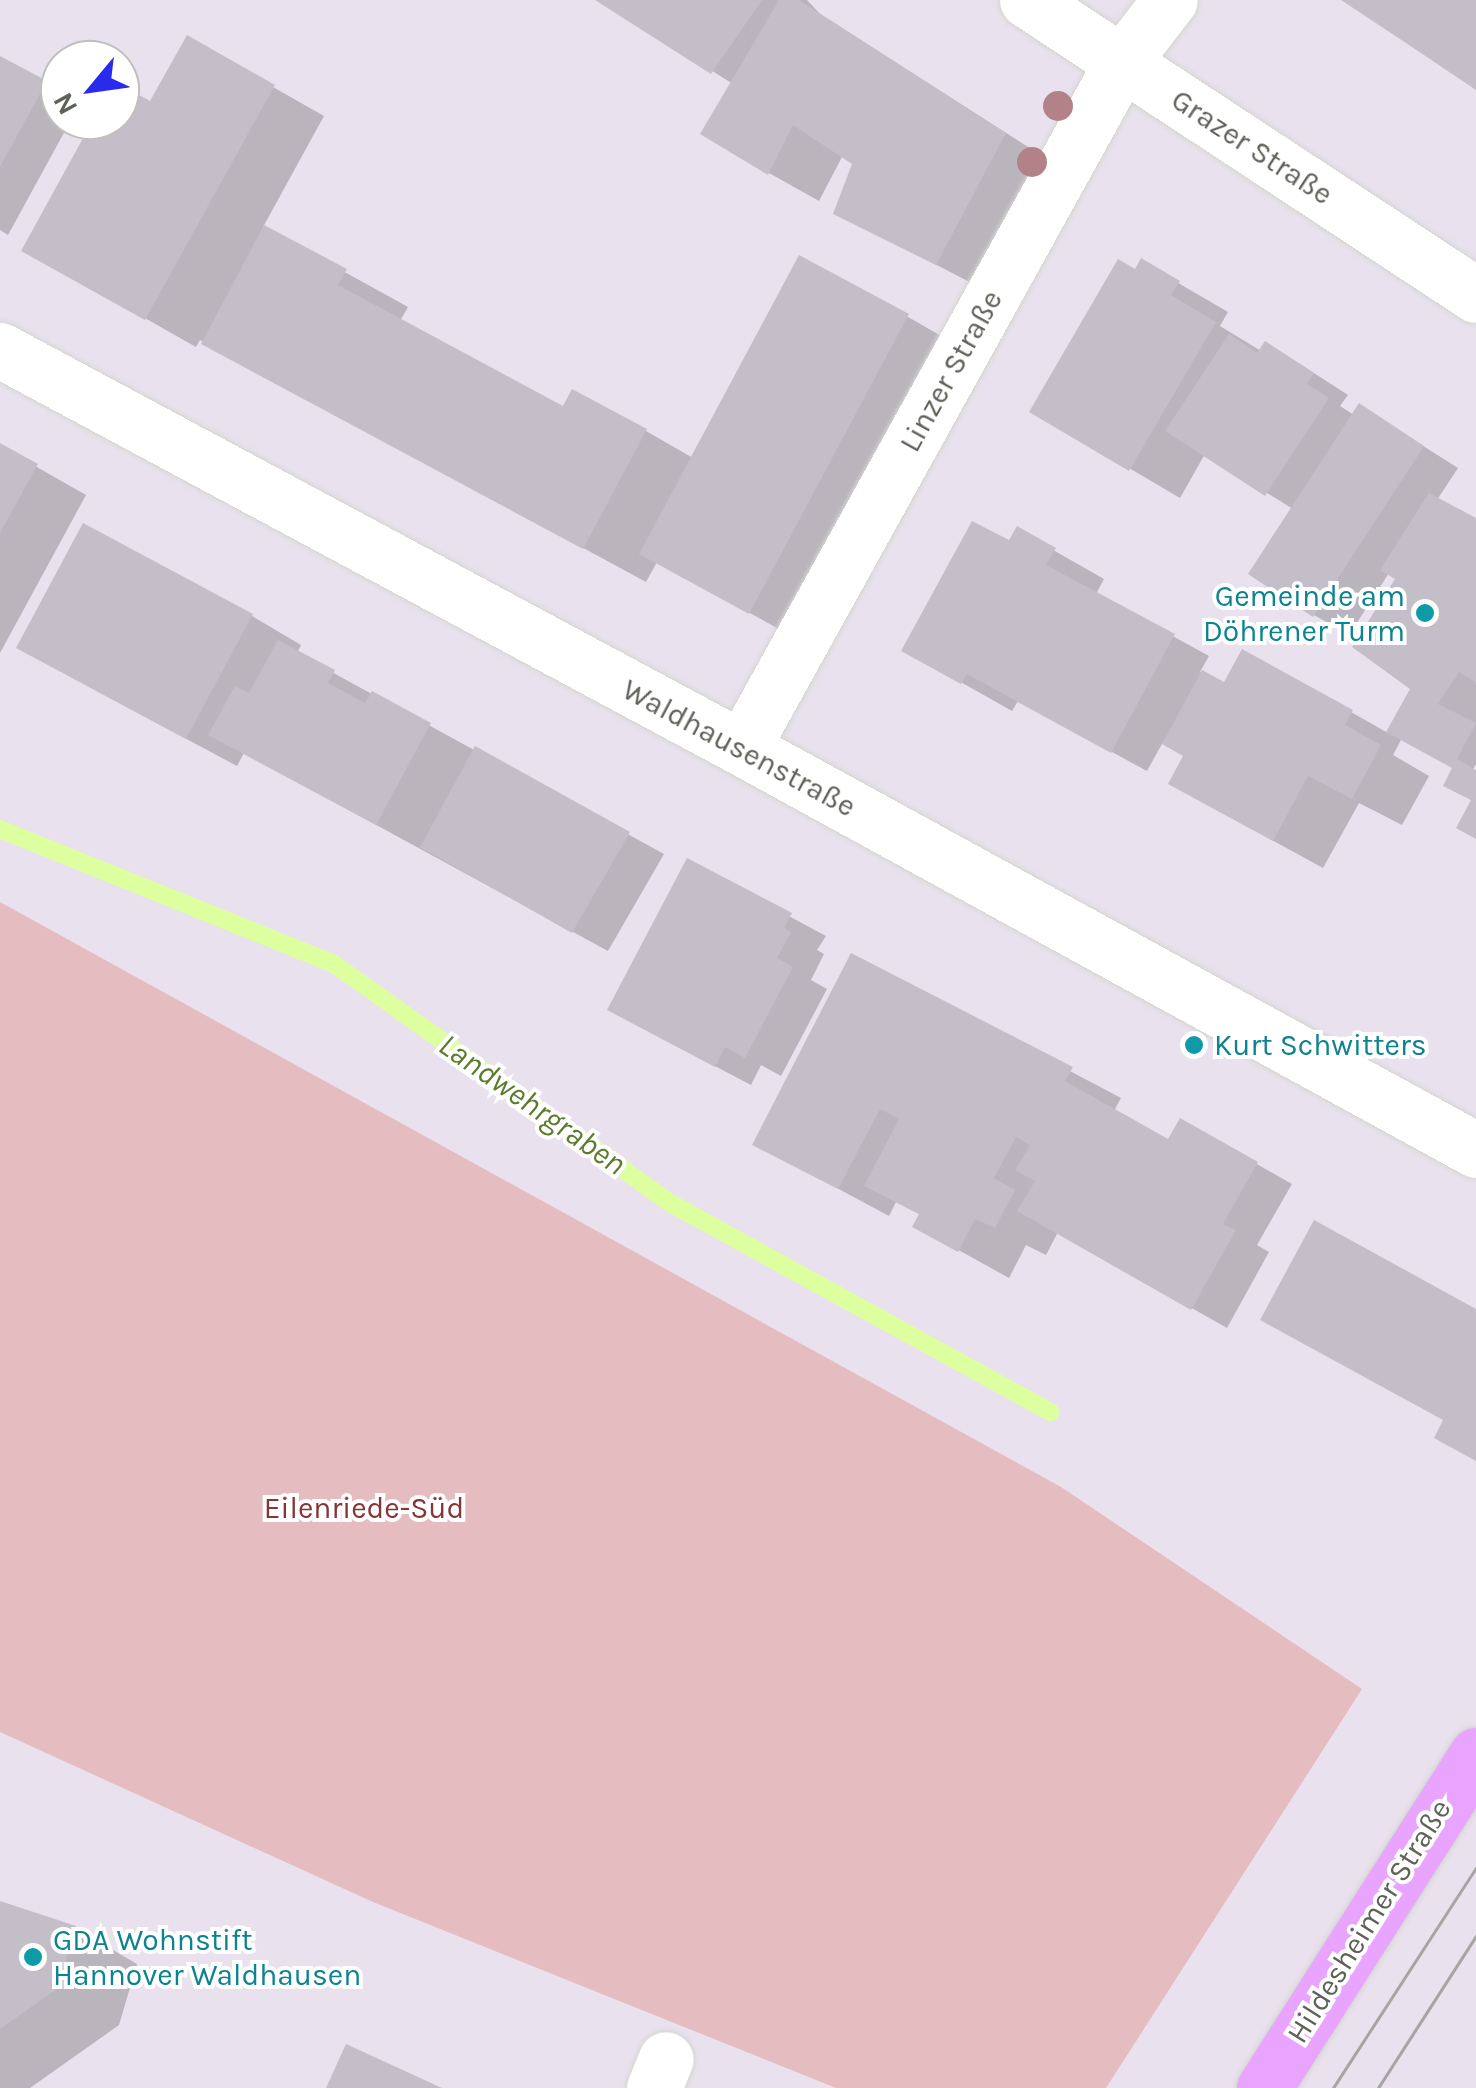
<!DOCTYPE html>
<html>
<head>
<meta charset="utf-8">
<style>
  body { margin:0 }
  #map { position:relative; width:1476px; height:2088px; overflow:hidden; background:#e9e1ed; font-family:Karla,sans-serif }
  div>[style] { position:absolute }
  .green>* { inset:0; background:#e5bcc0 }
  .shadow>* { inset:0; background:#0003 }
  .stream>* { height:18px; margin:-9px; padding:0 9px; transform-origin:9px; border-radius:9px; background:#deff9f }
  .building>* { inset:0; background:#c3bec8 }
  .roads { filter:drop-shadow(0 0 2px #d2d6cf) drop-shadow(0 0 2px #d2d6cf) }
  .minor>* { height:55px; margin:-27.5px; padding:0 27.5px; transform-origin:27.5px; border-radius:27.5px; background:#fff }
  .major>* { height:55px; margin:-27.5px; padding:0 27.5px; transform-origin:27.5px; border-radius:27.5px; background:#e8a4ff }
  .tram>* { height:2.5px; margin:-1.25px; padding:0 1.25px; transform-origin:1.25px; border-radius:1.25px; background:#a5a6a3 }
  .trees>* { width:30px; height:30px; margin:-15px; border-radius:50%; background:#b38289 }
  .dots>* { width:28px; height:28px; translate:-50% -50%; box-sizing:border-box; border:5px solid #fff; border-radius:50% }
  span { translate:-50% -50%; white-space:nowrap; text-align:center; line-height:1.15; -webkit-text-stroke:8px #fff; paint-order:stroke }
  .street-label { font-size:30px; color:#5e6259 }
  .culture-label { font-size:30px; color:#0d838f }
  .right { translate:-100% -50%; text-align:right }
  .left { translate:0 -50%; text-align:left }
  .park-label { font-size:30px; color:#873437 }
  .water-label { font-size:32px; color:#5b7c2d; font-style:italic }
  .north { position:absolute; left:40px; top:40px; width:100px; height:100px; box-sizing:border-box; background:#fff; border:2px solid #bfc0bd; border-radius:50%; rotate:241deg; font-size:28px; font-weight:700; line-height:40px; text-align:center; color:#5e6259 }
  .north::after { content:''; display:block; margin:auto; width:35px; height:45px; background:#282beb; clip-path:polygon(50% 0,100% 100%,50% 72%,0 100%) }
</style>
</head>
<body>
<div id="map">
  <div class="green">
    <div style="clip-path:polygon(0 902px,1061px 1487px,1362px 1689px,1106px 2088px,836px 2088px,373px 1902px,0 1732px)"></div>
  </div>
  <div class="shadow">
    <div style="clip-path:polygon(600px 0,807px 0,821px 15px,1055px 164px,987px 291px,836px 213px,855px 163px,843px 155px,819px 201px,769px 173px,733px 84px)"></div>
    <div style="clip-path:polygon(188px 39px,324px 116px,263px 227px,408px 307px,400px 321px,564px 409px,646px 431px,693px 458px,908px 317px,957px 345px,799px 640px,657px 562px,646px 582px,200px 340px,196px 347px,74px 278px,96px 120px,120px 120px,120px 87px,151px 105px)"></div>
    <div style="clip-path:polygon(0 58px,60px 92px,60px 120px,71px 120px,8px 235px,0 230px)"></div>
    <div style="clip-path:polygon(1142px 262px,1228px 312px,1220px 326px,1261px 351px,1300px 364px,1348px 395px,1340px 406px,1354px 415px,1360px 406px,1458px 468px,1437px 500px,1476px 523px,1476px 764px,1472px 771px,1476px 773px,1476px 837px,1474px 801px,1456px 767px,1402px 738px,1393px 755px,1429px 776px,1402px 825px,1359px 803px,1323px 868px,1221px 812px,1186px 755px,1163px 742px,1147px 771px,1018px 701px,1012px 711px,904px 650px,1010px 543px,1018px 530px,1104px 579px,1096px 594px,1209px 656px,1200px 672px,1225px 685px,1351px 712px,1388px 733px,1411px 693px,1398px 579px,1389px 573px,1349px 635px,1314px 615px,1293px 509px,1205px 454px,1180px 498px,1032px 411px)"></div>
    <div style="clip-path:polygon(0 446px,86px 495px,0 653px)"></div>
    <div style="clip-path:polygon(252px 616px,301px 645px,297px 653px,664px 854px,608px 951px,244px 753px,237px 766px,69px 676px)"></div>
    <div style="clip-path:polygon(688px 862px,826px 936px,817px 950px,824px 954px,811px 980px,827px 989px,781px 1076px,761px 1065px,751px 1085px,644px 1029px)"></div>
    <div style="clip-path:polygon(852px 956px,1121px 1098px,1114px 1111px,1169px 1143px,1181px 1121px,1292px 1184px,1257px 1245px,1269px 1252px,1227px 1328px,1058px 1232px,1046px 1255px,1026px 1245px,1009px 1278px,915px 1226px,921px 1215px,896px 1202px,889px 1216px,755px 1144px)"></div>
    <div style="clip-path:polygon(0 1904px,75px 1928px,137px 1964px,119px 2025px,30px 2088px,0 2088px)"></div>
  </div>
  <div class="stream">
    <div style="left:0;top:829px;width:360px;rotate:22deg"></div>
    <div style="left:334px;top:964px;width:415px;rotate:35.4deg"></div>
    <div style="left:672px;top:1204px;width:432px;rotate:28.8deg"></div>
  </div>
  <div class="building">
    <div style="clip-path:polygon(595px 0,762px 0,711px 74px)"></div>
    <div style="clip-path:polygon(779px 0,799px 0,1006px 133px,936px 265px,833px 214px,852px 164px,793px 125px,768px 175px,700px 134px)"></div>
    <div style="clip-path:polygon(1341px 0,1476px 0,1476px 90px,1406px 43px)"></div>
    <div style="clip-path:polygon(187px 35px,275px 85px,145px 320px,21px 251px,93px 120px,120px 120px,120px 85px,150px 101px)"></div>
    <div style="clip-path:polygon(0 56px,47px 81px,0 167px)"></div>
    <div style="clip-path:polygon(264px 225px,347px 269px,338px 285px,563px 406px,572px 389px,647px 429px,583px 549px,201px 344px)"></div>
    <div style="clip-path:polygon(799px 255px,909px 314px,749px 614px,639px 554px)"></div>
    <div style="clip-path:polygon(1141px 258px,1180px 281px,1171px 295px,1216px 322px,1129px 471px,1029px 412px,1118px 259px,1135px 269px)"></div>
    <div style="clip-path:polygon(1229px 334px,1257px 353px,1265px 341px,1314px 373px,1307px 384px,1329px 398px,1265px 496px,1165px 431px)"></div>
    <div style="clip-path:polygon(1359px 403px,1424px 446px,1313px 617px,1248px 574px)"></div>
    <div style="clip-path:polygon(0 443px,38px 464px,0 533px)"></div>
    <div style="clip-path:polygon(1429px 493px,1476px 518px,1476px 683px,1459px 672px,1438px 704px,1476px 723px,1457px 759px,1476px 770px,1476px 839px,1456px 828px,1471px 800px,1443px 786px,1452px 768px,1386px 732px,1410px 689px,1352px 647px,1395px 579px,1380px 570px)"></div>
    <div style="clip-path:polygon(972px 521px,1009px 540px,1017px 526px,1056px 548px,1046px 565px,1175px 634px,1111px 753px,967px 674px,961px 684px,901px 651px)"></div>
    <div style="clip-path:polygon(83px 523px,253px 614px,186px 739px,16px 648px)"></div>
    <div style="clip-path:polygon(278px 640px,335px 670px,328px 683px,365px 703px,372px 691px,431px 723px,376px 825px,208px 735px,235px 686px,249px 693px)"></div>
    <div style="clip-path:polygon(1242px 649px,1353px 710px,1345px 725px,1381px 745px,1352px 799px,1308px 776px,1273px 841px,1168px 784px,1183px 756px,1162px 744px,1202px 670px,1224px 682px)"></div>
    <div style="clip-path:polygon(475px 746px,630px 832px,572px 933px,420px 847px)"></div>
    <div style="clip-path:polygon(687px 858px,792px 913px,784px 928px,791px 932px,777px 958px,793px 967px,745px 1058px,725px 1047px,715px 1067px,607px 1010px)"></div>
    <div style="clip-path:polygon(851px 953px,1073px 1067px,1065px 1081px,1168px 1139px,1180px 1118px,1258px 1162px,1223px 1224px,1236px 1230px,1191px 1310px,1017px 1211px,1035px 1181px,1015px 1170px,1030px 1145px,1016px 1137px,994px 1178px,1015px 1190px,995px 1228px,975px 1219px,958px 1252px,912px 1227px,919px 1214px,864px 1186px,899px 1119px,880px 1109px,838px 1189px,752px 1145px)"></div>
    <div style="clip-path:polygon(1314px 1220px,1476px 1309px,1476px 1461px,1434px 1438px,1443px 1420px,1260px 1320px)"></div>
    <div style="clip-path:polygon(0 1901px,76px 1926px,57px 1989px,0 2029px)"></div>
    <div style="clip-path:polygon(346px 2044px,442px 2088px,326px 2088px)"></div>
  </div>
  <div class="roads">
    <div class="minor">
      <div style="left:1027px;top:0;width:537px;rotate:33.31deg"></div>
      <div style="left:0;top:350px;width:842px;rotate:28.21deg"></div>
      <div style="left:742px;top:748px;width:837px;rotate:28.71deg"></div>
      <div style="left:742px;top:748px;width:784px;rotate:-61.02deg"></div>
      <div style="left:1122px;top:62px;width:78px;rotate:-52.3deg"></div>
      <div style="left:654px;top:2088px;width:31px;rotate:-68deg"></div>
    </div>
    <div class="major">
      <div style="left:1264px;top:2088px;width:395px;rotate:-57.5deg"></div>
    </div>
  </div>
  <div class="tram">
    <div style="left:1333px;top:2088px;width:262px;rotate:-57deg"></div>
    <div style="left:1378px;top:2088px;width:181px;rotate:-57.2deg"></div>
  </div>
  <div class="trees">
    <div style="left:1058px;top:106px"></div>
    <div style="left:1032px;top:162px"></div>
  </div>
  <div class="dots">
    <div style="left:1425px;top:613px;background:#0f9aa8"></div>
    <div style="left:1194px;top:1045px;background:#0f9aa8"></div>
    <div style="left:33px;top:1957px;background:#0f9aa8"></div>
  </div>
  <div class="street-label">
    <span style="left:1252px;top:147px;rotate:33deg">Grazer Straße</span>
    <span style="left:951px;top:371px;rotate:-61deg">Linzer Straße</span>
    <span style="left:739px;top:748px;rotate:28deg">Waldhausenstraße</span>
    <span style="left:1369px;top:1921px;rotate:-58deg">Hildesheimer Straße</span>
  </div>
  <div class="culture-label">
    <span class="right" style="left:1405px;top:613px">Gemeinde am<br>Döhrener Turm</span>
    <span class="left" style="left:1214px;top:1045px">Kurt Schwitters</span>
    <span class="left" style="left:53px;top:1957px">GDA Wohnstift<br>Hannover Waldhausen</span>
  </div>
  <div class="park-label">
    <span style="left:364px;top:1508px">Eilenriede-Süd</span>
  </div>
  <div class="water-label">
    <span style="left:532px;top:1105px;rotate:35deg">Landwehrgraben</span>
  </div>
  <div class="north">N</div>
</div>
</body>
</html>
